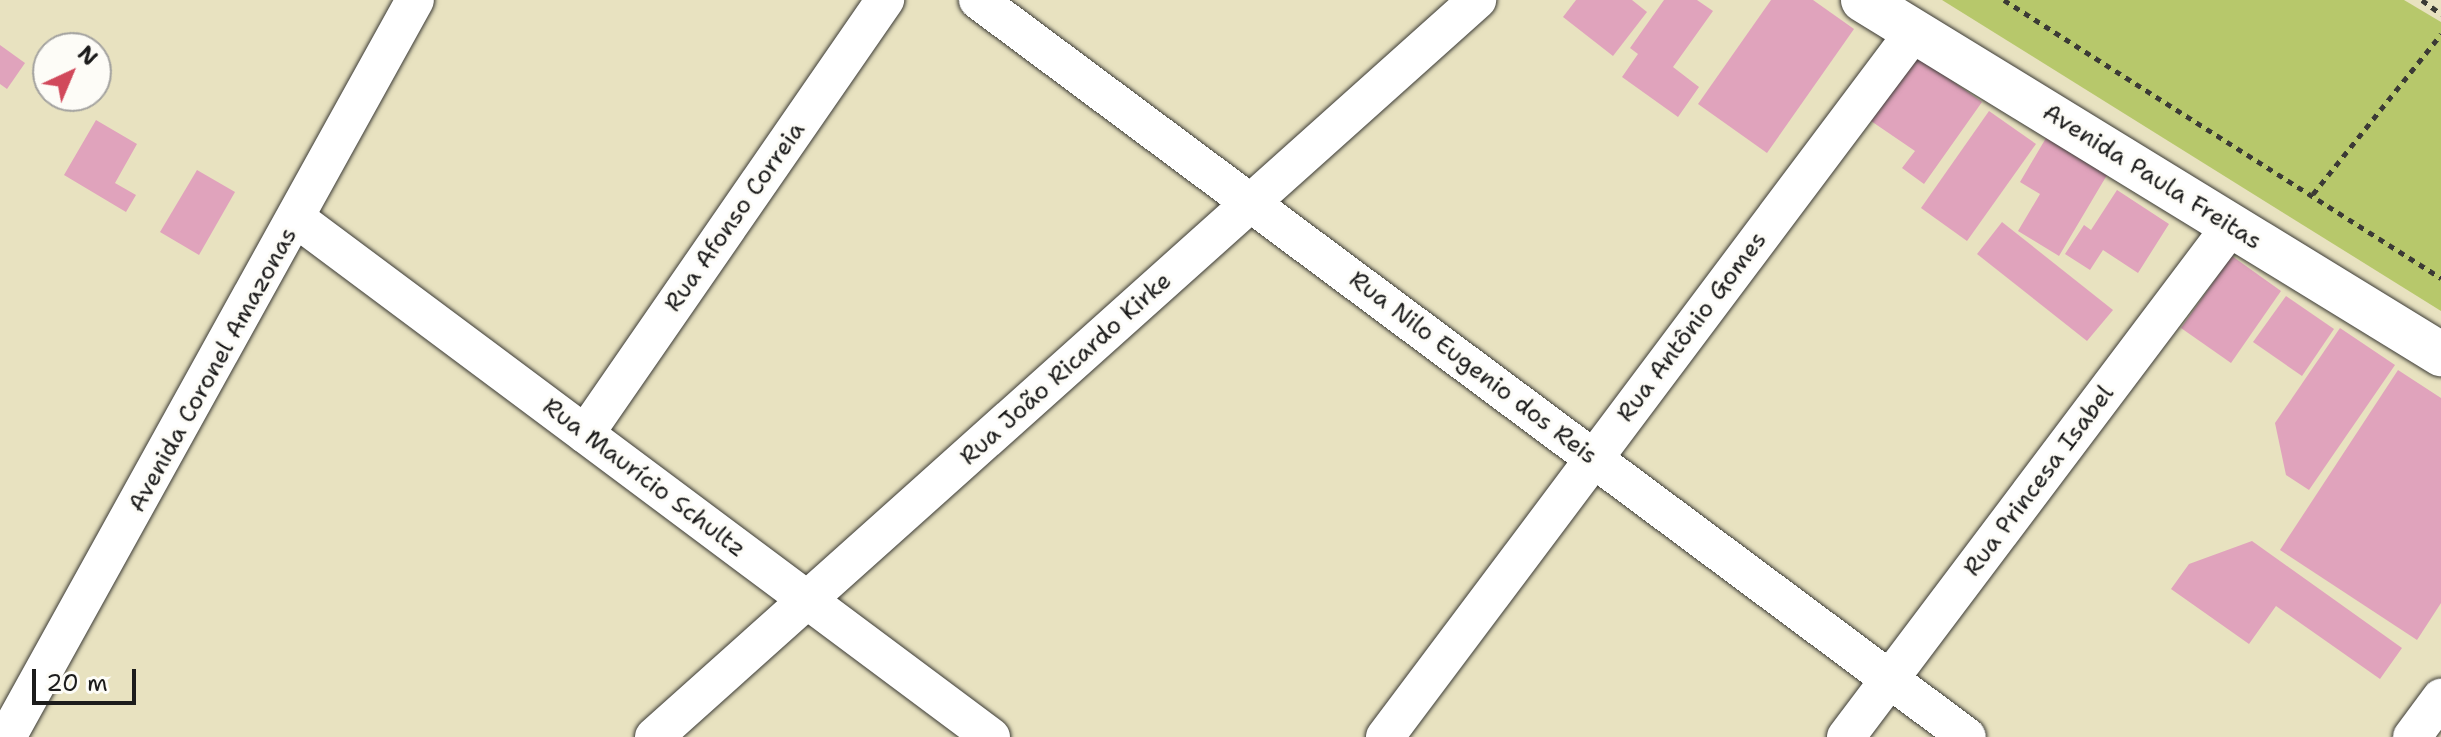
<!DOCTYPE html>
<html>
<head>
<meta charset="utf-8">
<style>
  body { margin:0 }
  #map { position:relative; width:2441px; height:737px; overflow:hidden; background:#e8e2c0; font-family:"Shantell Sans",sans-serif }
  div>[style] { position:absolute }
  .green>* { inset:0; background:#b7c86b }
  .building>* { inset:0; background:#e0a3bc }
  .path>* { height:5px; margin-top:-2.5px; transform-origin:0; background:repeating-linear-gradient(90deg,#3b3a35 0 6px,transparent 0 12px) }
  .roads { filter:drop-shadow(0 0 2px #3b3a35) drop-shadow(0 0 2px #3b3a35) }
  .minor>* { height:38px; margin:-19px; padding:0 19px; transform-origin:19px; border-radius:19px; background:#fff }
  .major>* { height:44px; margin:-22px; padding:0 22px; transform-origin:22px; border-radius:22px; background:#fff }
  span { translate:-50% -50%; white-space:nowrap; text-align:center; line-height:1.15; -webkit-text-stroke:6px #fdfcf7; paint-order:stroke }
  .street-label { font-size:24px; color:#1c1c1c }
  .north { position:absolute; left:32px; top:32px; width:80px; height:80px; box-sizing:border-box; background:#fdfcf7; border:2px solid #a3a29f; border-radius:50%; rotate:44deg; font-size:22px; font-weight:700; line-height:32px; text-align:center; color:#1c1c1c }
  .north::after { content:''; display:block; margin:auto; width:28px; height:36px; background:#d1495b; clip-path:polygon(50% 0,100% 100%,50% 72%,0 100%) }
  .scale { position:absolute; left:32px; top:669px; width:104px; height:36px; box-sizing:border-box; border:4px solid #1c1c1c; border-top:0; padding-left:10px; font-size:24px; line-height:28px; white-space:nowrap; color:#1c1c1c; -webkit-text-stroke:6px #fdfcf7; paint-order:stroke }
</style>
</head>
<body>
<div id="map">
  <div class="green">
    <div style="clip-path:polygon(1942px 0,2404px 0,2441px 22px,2441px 311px)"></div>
  </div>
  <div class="building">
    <div style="clip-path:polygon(1576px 0,1632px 0,1647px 12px,1613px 56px,1563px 17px)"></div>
    <div style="clip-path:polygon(1664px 0,1697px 0,1713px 11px,1673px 67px,1699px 87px,1678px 117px,1622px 77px,1638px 54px,1630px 48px)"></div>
    <div style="clip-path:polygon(1771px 0,1813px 0,1854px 29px,1767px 153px,1698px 104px)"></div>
    <div style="clip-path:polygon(0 45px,25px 63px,7px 89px,0 84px)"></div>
    <div style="clip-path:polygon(1917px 56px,1982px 102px,1924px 184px,1902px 168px,1915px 151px,1871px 121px)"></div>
    <div style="clip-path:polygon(1989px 111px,2036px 144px,1967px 241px,1921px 208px)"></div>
    <div style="clip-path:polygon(96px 120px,137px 144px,115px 183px,136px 195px,126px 212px,64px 175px)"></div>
    <div style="clip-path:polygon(2046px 138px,2107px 175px,2059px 256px,2018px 231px,2040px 194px,2020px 182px)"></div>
    <div style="clip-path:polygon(197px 170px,235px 192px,199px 255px,160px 232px)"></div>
    <div style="clip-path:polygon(2117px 190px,2169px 224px,2138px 273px,2103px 250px,2090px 270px,2065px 254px,2084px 225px,2091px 230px)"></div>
    <div style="clip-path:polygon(2002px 222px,2113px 310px,2087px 341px,1977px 254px)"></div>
    <div style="clip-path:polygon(2232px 256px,2281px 291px,2231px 363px,2181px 328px)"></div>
    <div style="clip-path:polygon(2286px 296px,2334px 329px,2302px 376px,2253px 342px)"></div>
    <div style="clip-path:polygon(2340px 328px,2395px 365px,2309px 490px,2286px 475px,2275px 423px)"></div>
    <div style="clip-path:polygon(2398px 370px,2441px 398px,2441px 603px,2417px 640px,2280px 550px)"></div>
    <div style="clip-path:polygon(2252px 541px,2402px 648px,2380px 679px,2276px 606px,2249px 644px,2171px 589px,2189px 564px)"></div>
  </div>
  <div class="path">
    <div style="left:2004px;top:0;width:518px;rotate:32.46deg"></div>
    <div style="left:2422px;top:0;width:24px;rotate:36deg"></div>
    <div style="left:2313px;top:194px;width:205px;rotate:-51.3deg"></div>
  </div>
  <div class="roads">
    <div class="minor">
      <div style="left:978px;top:0;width:1233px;rotate:36.69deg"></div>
      <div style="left:297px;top:219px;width:866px;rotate:36.74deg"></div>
      <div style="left:585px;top:434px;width:528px;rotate:-55.35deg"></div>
      <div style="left:7px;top:737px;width:842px;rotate:-61.03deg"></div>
      <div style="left:654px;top:737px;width:1105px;rotate:-41.84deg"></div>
      <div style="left:1385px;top:737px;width:881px;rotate:-53.12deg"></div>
      <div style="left:1846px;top:737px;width:640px;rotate:-53deg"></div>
      <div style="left:2412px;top:737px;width:49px;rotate:-53.4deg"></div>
    </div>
    <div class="major">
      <div style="left:1863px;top:0;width:678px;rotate:31.49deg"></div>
    </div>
  </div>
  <div class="street-label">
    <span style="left:2152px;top:177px;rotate:32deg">Avenida Paula Freitas</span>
    <span style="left:735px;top:217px;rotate:-55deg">Rua Afonso Correia</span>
    <span style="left:1692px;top:327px;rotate:-53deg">Rua Antônio Gomes</span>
    <span style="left:1473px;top:368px;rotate:37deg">Rua Nilo Eugenio dos Reis</span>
    <span style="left:1066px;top:369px;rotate:-42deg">Rua João Ricardo Kirke</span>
    <span style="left:213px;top:370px;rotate:-61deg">Avenida Coronel Amazonas</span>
    <span style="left:644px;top:478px;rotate:37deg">Rua Maurício Schultz</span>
    <span style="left:2039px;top:481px;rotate:-53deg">Rua Princesa Isabel</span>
  </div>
  <div class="north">N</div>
  <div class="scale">20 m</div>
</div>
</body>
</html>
